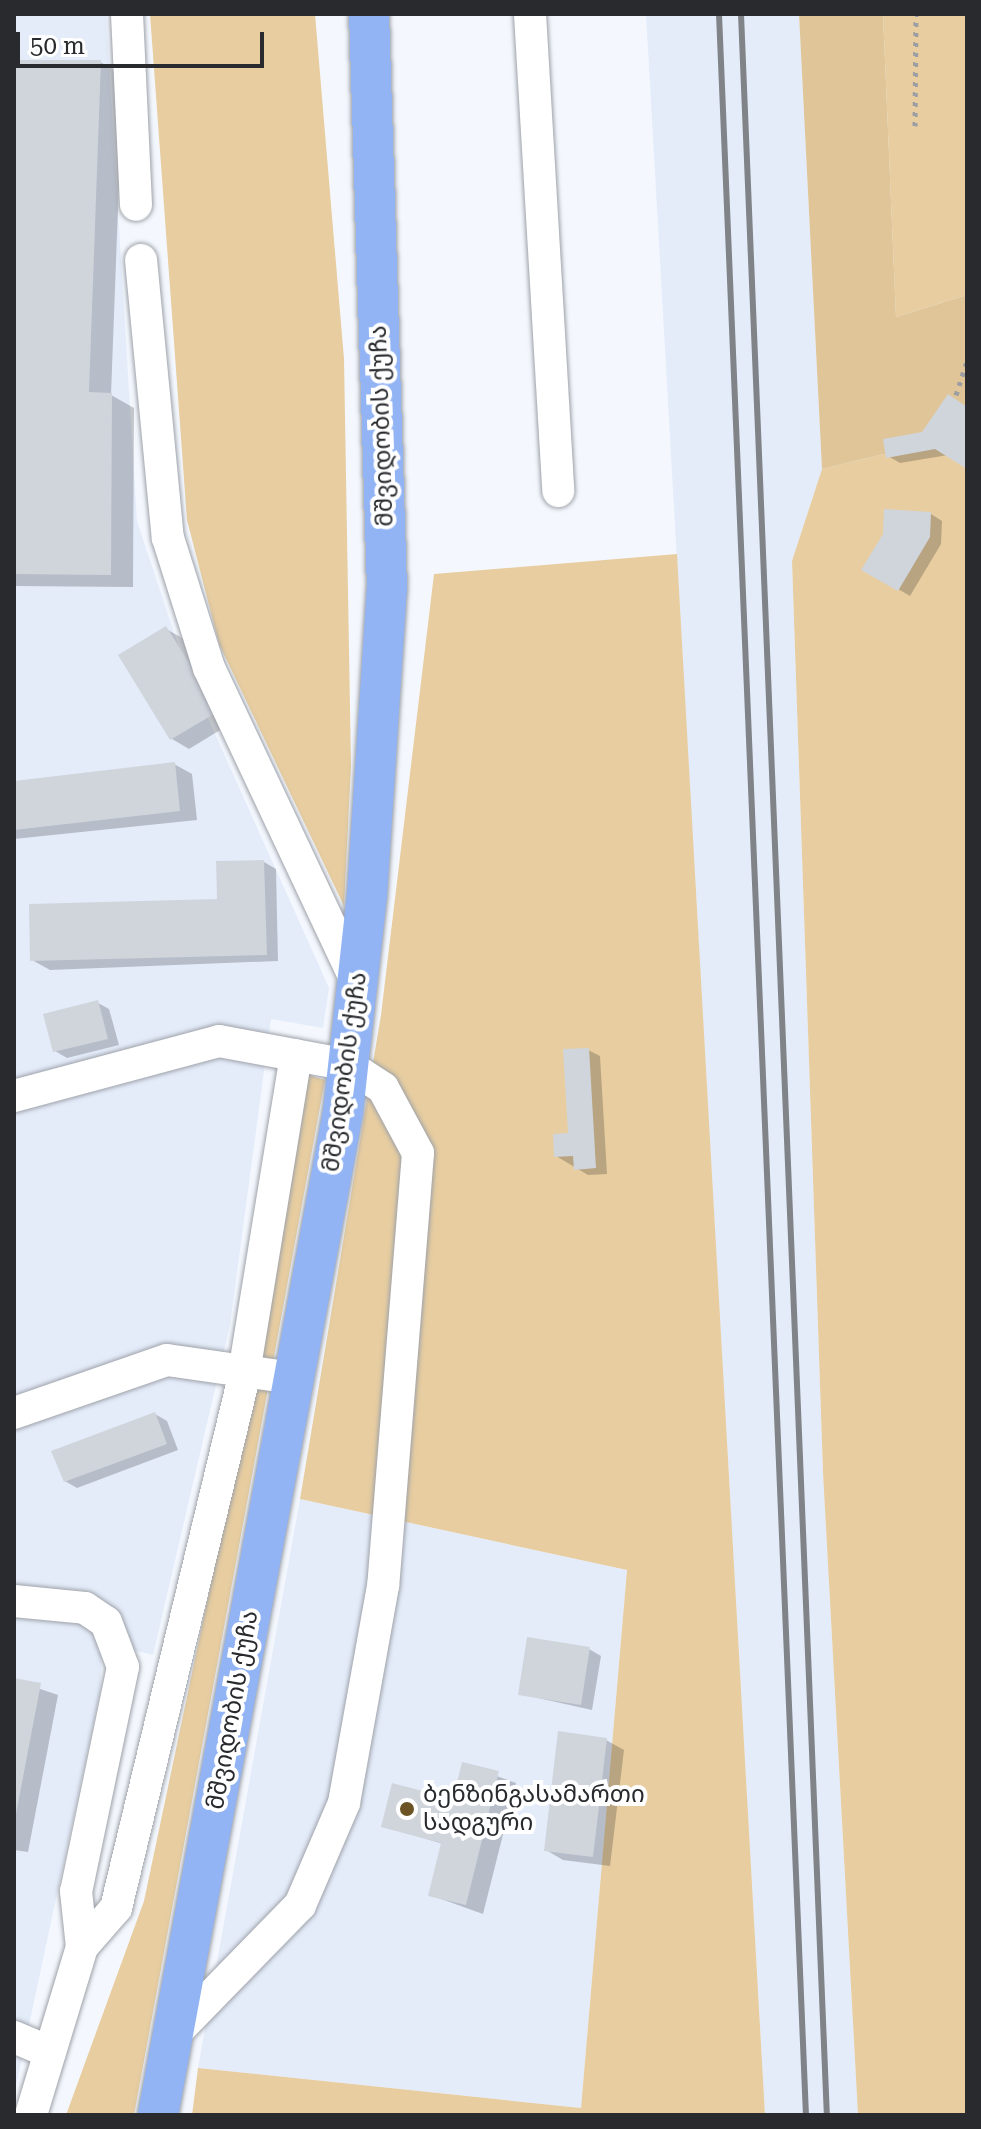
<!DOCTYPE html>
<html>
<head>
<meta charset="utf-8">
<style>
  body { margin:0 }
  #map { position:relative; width:981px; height:2129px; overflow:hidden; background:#f4f8fe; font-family:"Roboto Serif","Noto Sans Georgian",serif }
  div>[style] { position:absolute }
  .built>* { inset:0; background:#e4ecfa }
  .green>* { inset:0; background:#e7cda0 }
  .forest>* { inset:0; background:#dfc597 }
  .shadow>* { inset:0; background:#0003 }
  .building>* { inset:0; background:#d0d5dc }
  .path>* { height:5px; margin-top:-2.5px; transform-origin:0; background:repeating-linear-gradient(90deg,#9b9ea3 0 4px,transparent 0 10px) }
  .roads { filter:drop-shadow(0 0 2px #9ea2a9) drop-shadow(0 0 2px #9ea2a9) }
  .minor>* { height:32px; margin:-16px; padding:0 16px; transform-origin:16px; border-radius:16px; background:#fff }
  .major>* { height:40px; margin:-20px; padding:0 20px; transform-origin:20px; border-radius:20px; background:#92b4f5 }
  .rail>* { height:6px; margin:-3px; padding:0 3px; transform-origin:3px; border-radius:3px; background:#808387 }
  .dots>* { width:22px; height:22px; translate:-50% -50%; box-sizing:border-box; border:4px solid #fff; border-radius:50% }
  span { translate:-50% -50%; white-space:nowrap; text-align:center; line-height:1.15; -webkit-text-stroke:8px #fff; paint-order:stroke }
  .street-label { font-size:24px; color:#282a2d }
  .poi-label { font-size:24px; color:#282a2d }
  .left { translate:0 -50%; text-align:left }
  .frame { position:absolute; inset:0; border:16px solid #282a2d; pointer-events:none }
  .scale { position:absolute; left:16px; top:32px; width:248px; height:36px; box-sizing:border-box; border:4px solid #282a2d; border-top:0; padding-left:10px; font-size:24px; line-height:28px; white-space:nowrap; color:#282a2d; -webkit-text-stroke:6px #fff; paint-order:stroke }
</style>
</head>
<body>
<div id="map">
  <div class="built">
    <div style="clip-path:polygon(14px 14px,106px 14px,137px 521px,186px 669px,329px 988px,323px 1028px,271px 1019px,230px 1325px,153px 1655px,102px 1642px,100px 1693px,14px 2095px)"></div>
    <div style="clip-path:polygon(646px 14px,799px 14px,822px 469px,792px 561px,823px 1473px,858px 2115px,765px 2115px)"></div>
    <div style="clip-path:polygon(300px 1499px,627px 1570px,581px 2108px,198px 2068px)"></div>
  </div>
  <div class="green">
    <div style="clip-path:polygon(150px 14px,315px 14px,344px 359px,351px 766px,344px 906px,219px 644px,187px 520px)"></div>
    <div style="clip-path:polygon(883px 14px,967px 14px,967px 295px,896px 317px)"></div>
    <div style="clip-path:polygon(967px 409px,967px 2115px,858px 2115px,823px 1473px,792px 561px,822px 469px,921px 445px)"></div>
    <div style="clip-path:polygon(677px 554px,765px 2115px,192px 2115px,198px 2068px,581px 2108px,627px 1570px,300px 1499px,381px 1015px,434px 574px)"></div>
    <div style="clip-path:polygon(309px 1075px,325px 1080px,134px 2115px,66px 2115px,144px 1901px,277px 1269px)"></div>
  </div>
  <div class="forest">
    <div style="clip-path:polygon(799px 14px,883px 14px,896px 317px,967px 295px,967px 409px,921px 445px,822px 469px)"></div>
  </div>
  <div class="shadow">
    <div style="clip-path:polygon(14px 62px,100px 62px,123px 75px,111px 395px,134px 408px,133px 587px,14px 586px)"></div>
    <div style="clip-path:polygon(967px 408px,967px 467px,948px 455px,900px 463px,888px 456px)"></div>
    <div style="clip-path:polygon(931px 514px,942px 521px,941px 544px,910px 596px,864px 569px)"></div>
    <div style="clip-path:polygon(166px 629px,184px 639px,235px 721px,189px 749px,172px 739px,121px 656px)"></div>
    <div style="clip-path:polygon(174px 764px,192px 774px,197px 820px,14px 839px,14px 783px)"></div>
    <div style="clip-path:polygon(264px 862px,276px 869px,278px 961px,50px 970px,32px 960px,219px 902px)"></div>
    <div style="clip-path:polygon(98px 1003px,109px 1009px,119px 1045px,67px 1058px,55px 1051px)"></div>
    <div style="clip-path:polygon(588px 1050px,600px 1056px,607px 1174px,588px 1175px,556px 1156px,570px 1135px)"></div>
    <div style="clip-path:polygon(155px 1414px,167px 1421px,178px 1450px,77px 1488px,65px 1481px)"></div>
    <div style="clip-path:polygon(589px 1649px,601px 1656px,592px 1710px,520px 1694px)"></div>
    <div style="clip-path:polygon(14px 1680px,58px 1695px,28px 1852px,14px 1850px)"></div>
    <div style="clip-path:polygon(606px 1740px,624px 1750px,610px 1866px,563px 1860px,546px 1850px)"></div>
    <div style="clip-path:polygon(463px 1764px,516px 1783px,483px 1914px,430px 1895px,443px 1844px,383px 1826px,454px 1801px)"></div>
  </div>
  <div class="building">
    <div style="clip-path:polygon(14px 60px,101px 60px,89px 392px,112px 393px,111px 575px,14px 574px)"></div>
    <div style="clip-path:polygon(948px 394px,967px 407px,967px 469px,935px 449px,886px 458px,883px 439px,922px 432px)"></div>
    <div style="clip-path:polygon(884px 509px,931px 512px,930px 537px,898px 591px,861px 570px,883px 534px)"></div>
    <div style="clip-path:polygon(166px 626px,219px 711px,170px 740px,118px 655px)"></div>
    <div style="clip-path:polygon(175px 762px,180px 811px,14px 830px,14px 781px)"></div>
    <div style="clip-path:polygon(264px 860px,267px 955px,30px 961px,29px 904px,217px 899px,216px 861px)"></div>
    <div style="clip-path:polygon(98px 1000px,108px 1039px,53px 1052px,43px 1014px)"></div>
    <div style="clip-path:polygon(589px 1048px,596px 1168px,574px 1170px,573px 1156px,554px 1157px,553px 1134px,568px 1133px,563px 1049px)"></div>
    <div style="clip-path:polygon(155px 1412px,167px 1444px,64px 1482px,51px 1451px)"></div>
    <div style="clip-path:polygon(527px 1637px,590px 1647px,581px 1705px,518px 1695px)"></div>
    <div style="clip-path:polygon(14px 1678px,41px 1683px,15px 1819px,14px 1818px)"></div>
    <div style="clip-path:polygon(558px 1731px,607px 1738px,593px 1857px,544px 1851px)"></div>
    <div style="clip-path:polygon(462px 1762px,499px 1771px,466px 1905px,428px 1896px,441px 1843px,381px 1827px,392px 1783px,453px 1799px)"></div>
  </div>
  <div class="path">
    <div style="left:915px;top:126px;width:112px;rotate:-89.5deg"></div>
    <div style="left:956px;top:395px;width:36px;rotate:-72deg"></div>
  </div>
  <div class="roads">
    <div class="minor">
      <div style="left:127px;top:14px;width:191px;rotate:87.3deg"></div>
      <div style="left:530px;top:14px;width:478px;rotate:86.6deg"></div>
      <div style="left:141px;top:260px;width:279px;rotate:84.5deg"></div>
      <div style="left:168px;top:538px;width:136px;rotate:72.5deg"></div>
      <div style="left:209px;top:668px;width:347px;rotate:64.8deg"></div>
      <div style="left:14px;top:1096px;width:212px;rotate:-15deg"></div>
      <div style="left:219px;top:1041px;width:131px;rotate:10.5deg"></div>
      <div style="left:348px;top:1065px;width:42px;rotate:33.3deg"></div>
      <div style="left:383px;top:1088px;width:74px;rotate:61.7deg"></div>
      <div style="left:418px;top:1153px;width:434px;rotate:94.6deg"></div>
      <div style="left:383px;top:1586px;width:220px;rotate:100.2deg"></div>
      <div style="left:344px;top:1803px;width:111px;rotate:113.3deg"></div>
      <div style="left:300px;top:1905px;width:182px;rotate:134.3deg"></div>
      <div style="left:14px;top:1413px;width:162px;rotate:-19.1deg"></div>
      <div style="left:167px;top:1360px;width:128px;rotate:8.1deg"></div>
      <div style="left:14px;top:1601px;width:71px;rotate:5.6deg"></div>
      <div style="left:85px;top:1608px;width:25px;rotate:34deg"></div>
      <div style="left:106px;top:1622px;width:48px;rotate:69.3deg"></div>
      <div style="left:123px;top:1667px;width:229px;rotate:101.8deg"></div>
      <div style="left:76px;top:1891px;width:56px;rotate:83.9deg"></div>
      <div style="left:82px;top:1947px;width:176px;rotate:106.9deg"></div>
      <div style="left:82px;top:1947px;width:52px;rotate:-48.9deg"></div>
      <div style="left:116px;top:1908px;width:538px;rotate:-76.45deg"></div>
      <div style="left:242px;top:1385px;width:334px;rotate:-80.7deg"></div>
      <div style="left:14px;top:2037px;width:39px;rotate:23deg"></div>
    </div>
    <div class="major">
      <div style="left:158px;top:2115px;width:1020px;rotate:-79.55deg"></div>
      <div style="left:343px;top:1112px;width:218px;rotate:-83.7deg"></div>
      <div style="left:367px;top:895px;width:307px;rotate:-86.3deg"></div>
      <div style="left:387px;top:589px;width:575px;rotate:-91.79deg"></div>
    </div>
  </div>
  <div class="rail">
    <div style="left:719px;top:14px;width:2103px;rotate:87.63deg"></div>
    <div style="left:741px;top:14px;width:2103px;rotate:87.66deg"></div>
  </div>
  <div class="dots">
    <div style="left:407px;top:1809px;background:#6c5324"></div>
  </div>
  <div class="street-label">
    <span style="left:382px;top:426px;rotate:-92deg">მშვიდობის ქუჩა</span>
    <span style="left:345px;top:1072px;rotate:-82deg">მშვიდობის ქუჩა</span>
    <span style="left:233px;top:1710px;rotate:-80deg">მშვიდობის ქუჩა</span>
  </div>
  <div class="poi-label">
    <span class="left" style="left:423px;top:1809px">ბენზინგასამართი<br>სადგური</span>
  </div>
  <div class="frame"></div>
  <div class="scale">50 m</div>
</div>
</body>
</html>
